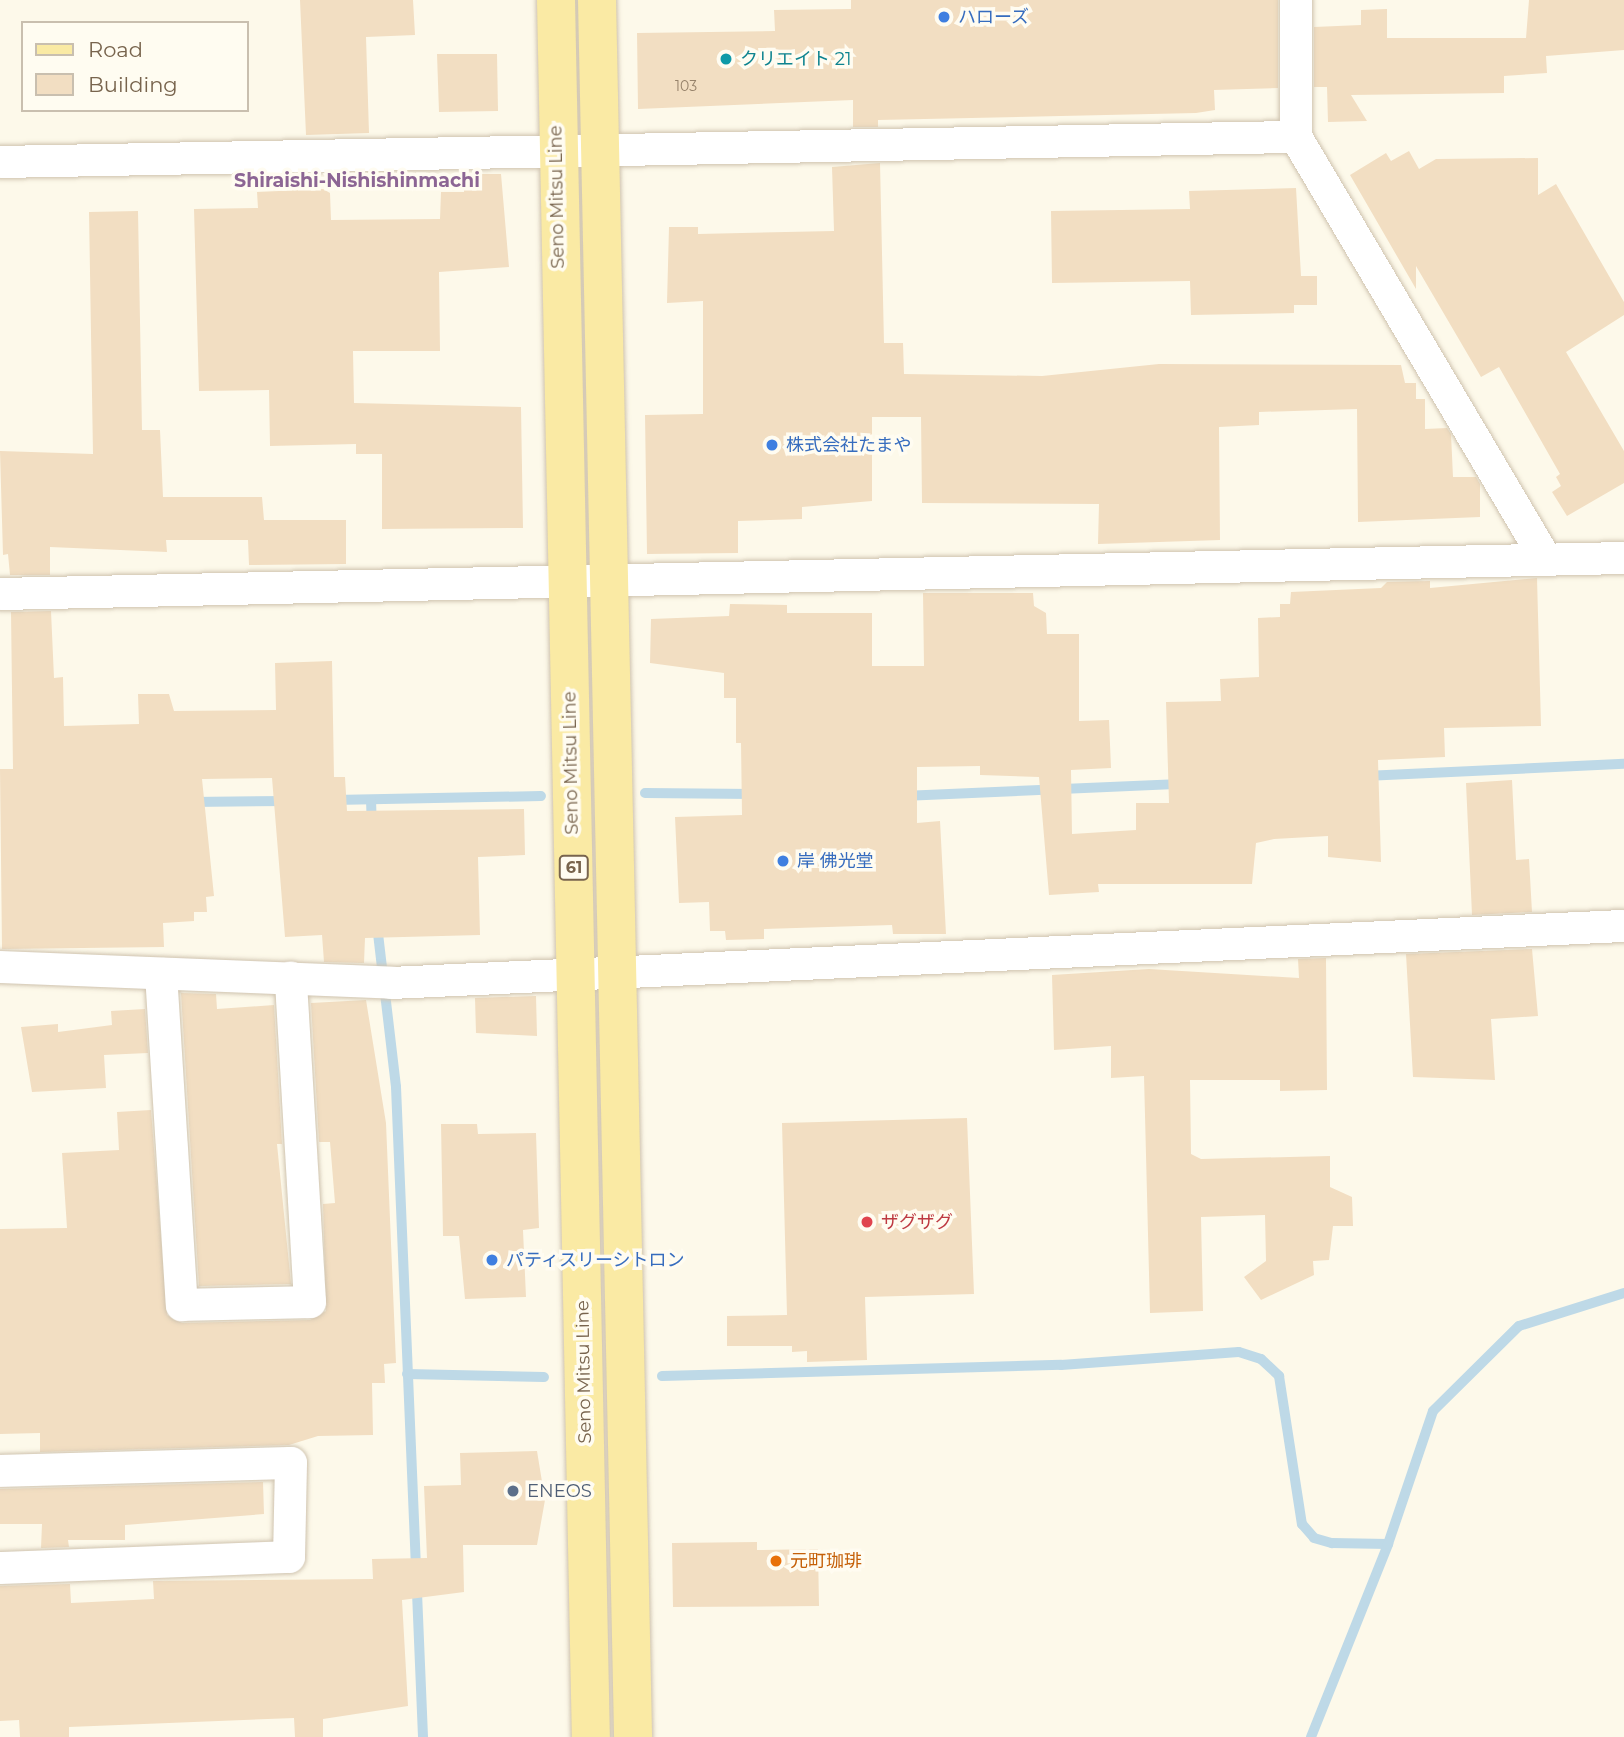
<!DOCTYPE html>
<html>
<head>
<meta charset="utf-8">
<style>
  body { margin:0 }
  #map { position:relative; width:1624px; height:1737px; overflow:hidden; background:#fdf9ea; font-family:Montserrat,"Noto Sans JP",sans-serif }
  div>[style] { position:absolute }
  .stream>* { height:10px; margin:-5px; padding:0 5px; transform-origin:5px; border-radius:5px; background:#bed9e7 }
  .building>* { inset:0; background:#f2dec2 }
  .roads { filter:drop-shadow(0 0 2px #cfc3af) drop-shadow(0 0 2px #cfc3af) }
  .street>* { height:32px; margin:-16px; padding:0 16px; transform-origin:16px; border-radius:16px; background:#fff }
  .primary>* { height:38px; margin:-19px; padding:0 19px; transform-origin:19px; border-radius:19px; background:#faeaa4 }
  .dots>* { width:19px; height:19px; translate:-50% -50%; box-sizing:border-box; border:4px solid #fffcf1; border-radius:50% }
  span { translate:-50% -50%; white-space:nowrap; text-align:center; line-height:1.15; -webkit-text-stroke:7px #fffcf1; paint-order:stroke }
  .number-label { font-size:14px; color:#96826a }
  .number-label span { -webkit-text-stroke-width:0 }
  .shield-label span { padding:2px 5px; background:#fffcf1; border:2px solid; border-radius:5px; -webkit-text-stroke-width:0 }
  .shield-label { font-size:16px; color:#78644d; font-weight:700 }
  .shop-label { font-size:18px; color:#366cbe }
  .left { translate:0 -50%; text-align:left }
  .culture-label { font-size:18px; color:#0d838f }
  .street-label { font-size:18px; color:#78644d }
  .health-label { font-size:18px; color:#be3a42 }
  .service-label { font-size:18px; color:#4e5e75 }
  .food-label { font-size:18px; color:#c56008 }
  .neighbourhood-label { font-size:19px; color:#8c6594; font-weight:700 }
  .legend { position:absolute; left:21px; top:21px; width:228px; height:91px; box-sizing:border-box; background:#fffcf1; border:2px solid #c9bfaf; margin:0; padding:9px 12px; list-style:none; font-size:21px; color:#78644d }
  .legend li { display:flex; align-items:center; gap:14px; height:35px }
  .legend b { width:35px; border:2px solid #c9bfaf }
</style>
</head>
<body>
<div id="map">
  <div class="stream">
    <div style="left:1365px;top:776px;width:259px;rotate:-2.7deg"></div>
    <div style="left:645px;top:793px;width:109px;rotate:0.5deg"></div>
    <div style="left:903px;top:796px;width:278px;rotate:-2.5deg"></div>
    <div style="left:334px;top:800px;width:207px;rotate:-1.1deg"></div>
    <div style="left:371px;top:800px;width:25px;rotate:88deg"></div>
    <div style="left:191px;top:802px;width:95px;rotate:-0.6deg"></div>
    <div style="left:377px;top:925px;width:163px;rotate:83.3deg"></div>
    <div style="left:396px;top:1087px;width:651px;rotate:87.62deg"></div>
    <div style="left:407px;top:1374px;width:137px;rotate:1.3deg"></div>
    <div style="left:662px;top:1376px;width:399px;rotate:-1.6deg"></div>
    <div style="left:1061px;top:1365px;width:178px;rotate:-4.2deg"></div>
    <div style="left:1239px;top:1352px;width:23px;rotate:18deg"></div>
    <div style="left:1261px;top:1359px;width:25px;rotate:43deg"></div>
    <div style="left:1279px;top:1376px;width:150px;rotate:81.2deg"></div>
    <div style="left:1302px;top:1524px;width:18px;rotate:49deg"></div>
    <div style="left:1314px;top:1538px;width:19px;rotate:16deg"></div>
    <div style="left:1332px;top:1543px;width:56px;rotate:1deg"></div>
    <div style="left:1311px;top:1737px;width:208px;rotate:-68.2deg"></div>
    <div style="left:1388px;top:1544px;width:140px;rotate:-71.3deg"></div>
    <div style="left:1433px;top:1411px;width:121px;rotate:-44.7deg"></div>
    <div style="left:1519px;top:1326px;width:110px;rotate:-17.4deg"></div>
  </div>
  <div class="building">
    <div style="clip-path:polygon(300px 0,413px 0,415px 35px,366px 37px,369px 133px,306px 135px)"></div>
    <div style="clip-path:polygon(851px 0,1278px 0,1278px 88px,1214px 90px,1215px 110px,1196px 113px,878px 120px,878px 127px,853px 127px,853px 100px,638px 109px,637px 33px,775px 31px,774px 10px,851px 9px)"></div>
    <div style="clip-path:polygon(1529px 0,1624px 0,1624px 50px,1546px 56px,1547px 73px,1504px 76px,1504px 93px,1351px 95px,1367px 121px,1328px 122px,1327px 87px,1314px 87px,1314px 27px,1361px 25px,1361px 10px,1387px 9px,1387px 38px,1526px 38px)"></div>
    <div style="clip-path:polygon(437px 54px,497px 54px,498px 111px,439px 112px)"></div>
    <div style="clip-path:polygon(1409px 151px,1419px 169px,1436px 159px,1538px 158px,1538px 195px,1556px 184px,1624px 302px,1624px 315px,1566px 352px,1624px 451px,1624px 483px,1567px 516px,1552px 492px,1561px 486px,1556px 477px,1560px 474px,1499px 367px,1481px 377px,1416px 266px,1416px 289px,1350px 175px,1386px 153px,1391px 161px)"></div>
    <div style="clip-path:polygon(880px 163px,884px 343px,903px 343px,904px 374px,1042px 376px,1159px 364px,1401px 365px,1405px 383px,1416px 383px,1416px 399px,1425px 399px,1425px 429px,1447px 428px,1451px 434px,1453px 477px,1476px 477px,1480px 484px,1480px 517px,1358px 522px,1357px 409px,1259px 412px,1259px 425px,1219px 427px,1220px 540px,1098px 544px,1099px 504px,922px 503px,921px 417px,872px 417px,872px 501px,802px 507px,802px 519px,738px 521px,738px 553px,647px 554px,645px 415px,703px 414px,703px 301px,667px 303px,669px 227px,698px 227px,698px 234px,834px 231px,832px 167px)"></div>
    <div style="clip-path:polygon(464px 174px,501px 174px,509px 267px,439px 272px,440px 351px,353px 351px,354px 403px,521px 407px,523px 528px,382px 529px,382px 454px,356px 454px,356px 444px,270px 446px,269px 390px,199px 391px,194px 209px,258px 208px,257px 192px,323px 189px,330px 193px,331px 220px,440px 219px,441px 192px,464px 192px)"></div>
    <div style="clip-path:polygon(1296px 188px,1301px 276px,1317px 276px,1317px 305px,1294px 305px,1294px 313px,1191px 315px,1190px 281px,1052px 283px,1051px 211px,1190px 209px,1189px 191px)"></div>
    <div style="clip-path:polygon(138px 211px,142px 430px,160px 430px,163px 497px,262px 497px,264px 520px,346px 520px,346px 564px,249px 565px,248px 540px,166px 540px,167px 552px,50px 547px,50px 575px,10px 575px,8px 554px,3px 555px,0 451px,93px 454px,89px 212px)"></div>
    <div style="clip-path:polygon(1537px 578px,1541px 726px,1444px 728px,1445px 757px,1378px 760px,1381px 862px,1328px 857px,1328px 836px,1274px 839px,1256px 843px,1252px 884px,1098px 884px,1099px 892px,1049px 895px,1039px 777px,980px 775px,980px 766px,917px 767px,917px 823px,940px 821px,946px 934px,893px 934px,892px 925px,764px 929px,764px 939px,726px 940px,725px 931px,710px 931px,709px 902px,679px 903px,675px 817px,742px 815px,741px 743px,736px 743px,736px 698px,724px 698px,724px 673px,650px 663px,651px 619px,729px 616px,730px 604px,787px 605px,787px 613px,872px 613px,872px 666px,924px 666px,923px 593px,1033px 593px,1034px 606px,1046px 613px,1047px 634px,1079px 634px,1079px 721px,1109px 720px,1111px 768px,1071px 770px,1072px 834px,1136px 830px,1136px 803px,1169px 803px,1166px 702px,1221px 701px,1220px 679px,1259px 677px,1258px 618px,1280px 617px,1280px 604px,1290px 604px,1291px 592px,1381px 588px,1387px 582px,1430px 581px,1430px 588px)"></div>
    <div style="clip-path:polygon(51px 611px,54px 678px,63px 677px,64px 726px,139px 724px,138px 694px,169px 694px,174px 711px,276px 710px,275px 663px,332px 661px,334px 777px,345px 777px,347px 811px,524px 809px,525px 855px,478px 857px,480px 935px,365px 938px,364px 963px,324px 962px,322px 935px,285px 937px,272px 778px,202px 779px,214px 896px,206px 897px,207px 912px,194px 912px,194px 921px,163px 923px,164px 947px,2px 949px,0 769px,13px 769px,11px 612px)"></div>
    <div style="clip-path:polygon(1512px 780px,1516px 860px,1529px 859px,1532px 912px,1472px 915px,1466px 783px)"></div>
    <div style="clip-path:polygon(1532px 949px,1538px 1016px,1491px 1019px,1495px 1080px,1413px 1077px,1406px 954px)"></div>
    <div style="clip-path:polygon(1326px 958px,1327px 1090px,1280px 1091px,1280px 1080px,1190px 1080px,1191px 1154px,1201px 1159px,1330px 1156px,1330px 1187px,1352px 1197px,1353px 1226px,1333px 1226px,1329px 1260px,1313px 1261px,1314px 1275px,1261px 1300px,1244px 1277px,1266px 1261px,1265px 1215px,1201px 1217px,1203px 1311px,1150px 1313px,1144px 1076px,1111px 1078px,1111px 1046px,1054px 1050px,1052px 975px,1149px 969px,1299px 978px,1298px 959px)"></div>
    <div style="clip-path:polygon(181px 993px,216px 994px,217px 1009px,274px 1005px,282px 1144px,277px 1144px,291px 1284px,199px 1286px)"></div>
    <div style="clip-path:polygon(536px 996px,537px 1036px,476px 1033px,475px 998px)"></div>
    <div style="clip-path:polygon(366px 1000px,386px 1123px,396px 1363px,384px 1364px,385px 1383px,372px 1383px,373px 1435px,318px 1436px,289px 1445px,40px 1452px,40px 1433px,0 1434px,0 1229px,67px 1228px,62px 1153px,119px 1150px,117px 1112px,151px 1110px,167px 1315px,182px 1323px,310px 1320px,326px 1311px,323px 1204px,335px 1203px,330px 1142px,319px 1142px,311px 1003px)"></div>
    <div style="clip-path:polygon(145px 1009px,148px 1053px,104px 1055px,106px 1088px,32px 1092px,21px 1027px,58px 1024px,58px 1032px,112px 1025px,111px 1011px)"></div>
    <div style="clip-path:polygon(967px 1118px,974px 1294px,865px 1297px,867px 1360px,807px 1362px,807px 1351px,792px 1352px,792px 1346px,727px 1346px,727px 1316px,787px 1315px,782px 1123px)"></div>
    <div style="clip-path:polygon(441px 1124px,477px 1124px,478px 1134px,536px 1133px,539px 1228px,523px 1230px,526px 1297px,465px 1299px,459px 1236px,443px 1236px)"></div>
    <div style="clip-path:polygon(537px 1451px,545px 1500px,537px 1545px,463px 1545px,464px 1592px,402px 1600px,408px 1706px,323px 1719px,323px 1737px,295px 1737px,294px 1718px,69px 1727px,69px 1737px,20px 1737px,19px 1720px,0 1721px,0 1586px,70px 1584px,71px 1603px,154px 1599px,153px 1581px,373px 1579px,372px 1559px,427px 1558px,424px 1486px,461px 1485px,460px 1453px)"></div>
    <div style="clip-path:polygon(263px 1482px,264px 1514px,125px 1525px,125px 1540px,68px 1540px,69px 1547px,41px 1548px,42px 1524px,0 1524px,0 1489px)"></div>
    <div style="clip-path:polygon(757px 1542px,757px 1550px,818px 1549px,819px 1606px,673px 1607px,672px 1543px)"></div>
  </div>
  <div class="roads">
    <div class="street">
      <div style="left:1296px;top:0;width:137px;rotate:90deg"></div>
      <div style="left:1296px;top:137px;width:490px;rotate:59.4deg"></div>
      <div style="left:0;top:162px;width:1296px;rotate:-1.11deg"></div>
      <div style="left:0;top:594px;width:1624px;rotate:-1.27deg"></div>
      <div style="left:0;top:967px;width:391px;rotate:2.3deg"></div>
      <div style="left:391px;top:983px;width:1234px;rotate:-2.65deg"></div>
      <div style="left:161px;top:974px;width:332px;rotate:86.4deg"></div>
      <div style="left:182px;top:1305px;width:128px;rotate:-1.3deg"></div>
      <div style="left:310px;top:1302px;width:325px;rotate:-93.4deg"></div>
      <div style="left:0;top:1471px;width:291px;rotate:-1.6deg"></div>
      <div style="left:291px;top:1463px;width:94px;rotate:91.2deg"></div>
      <div style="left:289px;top:1557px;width:289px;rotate:177.8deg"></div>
    </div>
    <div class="primary">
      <div style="left:556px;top:0;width:1737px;rotate:88.85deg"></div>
      <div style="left:597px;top:0;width:1737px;rotate:88.81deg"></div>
    </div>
  </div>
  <div class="dots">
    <div style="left:944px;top:17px;background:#3f7fe0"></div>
    <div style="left:726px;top:59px;background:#0f9aa8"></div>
    <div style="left:772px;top:445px;background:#3f7fe0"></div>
    <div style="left:783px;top:861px;background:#3f7fe0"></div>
    <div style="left:867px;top:1222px;background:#e0444e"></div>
    <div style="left:492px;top:1260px;background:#3f7fe0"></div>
    <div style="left:513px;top:1491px;background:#5c6f8a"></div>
    <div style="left:776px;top:1561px;background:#e8710a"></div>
  </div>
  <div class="number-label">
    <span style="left:686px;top:86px">103</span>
  </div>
  <div class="shield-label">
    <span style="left:574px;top:868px">61</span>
  </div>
  <div class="shop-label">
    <span class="left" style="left:958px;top:17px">ハローズ</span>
    <span class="left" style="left:786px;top:445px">株式会社たまや</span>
    <span class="left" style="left:797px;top:861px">岸 佛光堂</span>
    <span class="left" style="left:506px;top:1260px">パティスリーシトロン</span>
  </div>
  <div class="culture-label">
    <span class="left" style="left:740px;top:59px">クリエイト 21</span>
  </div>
  <div class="street-label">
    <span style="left:557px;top:197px;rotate:-91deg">Seno Mitsu Line</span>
    <span style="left:571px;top:763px;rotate:-91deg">Seno Mitsu Line</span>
    <span style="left:584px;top:1372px;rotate:-91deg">Seno Mitsu Line</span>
  </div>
  <div class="health-label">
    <span class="left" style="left:881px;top:1222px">ザグザグ</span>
  </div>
  <div class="service-label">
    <span class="left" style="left:527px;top:1491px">ENEOS</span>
  </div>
  <div class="food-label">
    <span class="left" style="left:790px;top:1561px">元町珈琲</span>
  </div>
  <div class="neighbourhood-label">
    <span style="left:357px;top:181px">Shiraishi-Nishishinmachi</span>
  </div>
  <ul class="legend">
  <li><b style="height:9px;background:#faeaa4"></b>Road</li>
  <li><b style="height:19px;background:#f2dec2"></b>Building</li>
  </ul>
</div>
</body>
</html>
